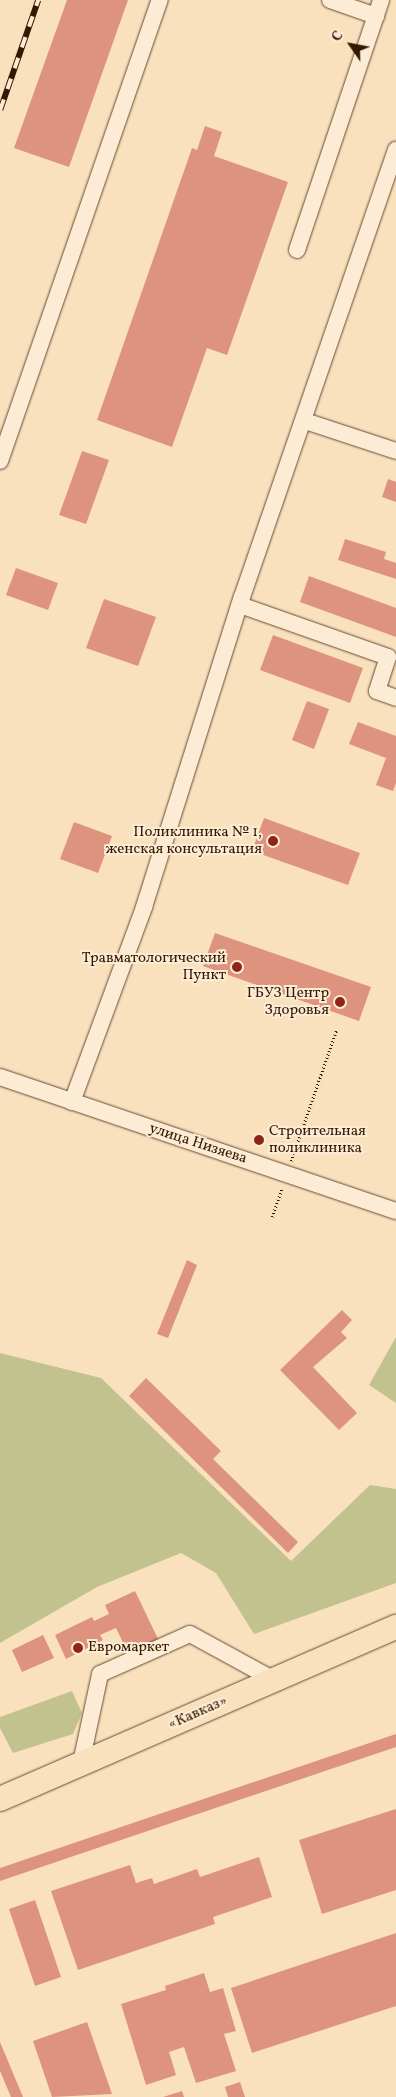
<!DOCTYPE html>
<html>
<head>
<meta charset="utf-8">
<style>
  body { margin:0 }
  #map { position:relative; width:396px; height:2097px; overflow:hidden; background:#fae1be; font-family:Vollkorn,serif }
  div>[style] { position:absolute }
  .green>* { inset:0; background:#c2c28e }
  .building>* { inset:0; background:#dd937d }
  .path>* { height:2.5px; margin-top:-1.25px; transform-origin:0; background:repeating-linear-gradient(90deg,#351800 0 1px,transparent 0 3.5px) }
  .roads { filter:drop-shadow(0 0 1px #664a30) drop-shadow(0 0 1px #664a30) }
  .minor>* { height:16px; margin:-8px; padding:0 8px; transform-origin:8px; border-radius:8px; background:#fcecd5 }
  .highway>* { height:24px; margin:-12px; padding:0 12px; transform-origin:12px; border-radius:12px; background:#fae1be }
  .rail>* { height:5.5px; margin-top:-2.75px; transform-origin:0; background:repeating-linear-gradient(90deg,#fcecd5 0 11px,#351800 0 22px); box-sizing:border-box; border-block:1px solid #351800 }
  .dots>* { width:14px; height:14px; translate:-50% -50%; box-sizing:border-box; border:2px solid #fcecd5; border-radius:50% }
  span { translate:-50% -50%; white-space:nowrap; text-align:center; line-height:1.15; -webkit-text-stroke:4px #fcecd5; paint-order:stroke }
  .poi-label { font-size:15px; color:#351800 }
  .right { translate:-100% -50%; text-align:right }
  .left { translate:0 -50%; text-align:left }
  .street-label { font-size:15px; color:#351800 }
  .north { position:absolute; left:326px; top:20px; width:50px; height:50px; -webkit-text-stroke:4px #fcecd5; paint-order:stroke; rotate:303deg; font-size:14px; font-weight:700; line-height:20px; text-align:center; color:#351800 }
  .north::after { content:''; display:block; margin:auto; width:18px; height:22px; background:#351800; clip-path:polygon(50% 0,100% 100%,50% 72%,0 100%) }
</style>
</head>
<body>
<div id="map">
  <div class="green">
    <div style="clip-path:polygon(396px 1337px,396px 1403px,369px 1385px)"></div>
    <div style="clip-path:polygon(0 1353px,101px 1378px,291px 1561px,370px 1485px,396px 1489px,396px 1583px,254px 1634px,216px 1573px,181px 1553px,97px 1587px,0 1643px)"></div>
    <div style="clip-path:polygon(72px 1691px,82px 1713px,73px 1734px,13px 1753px,0 1728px,0 1717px)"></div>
  </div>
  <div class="building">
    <div style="clip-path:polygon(67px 0,128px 0,69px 167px,14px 148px)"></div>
    <div style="clip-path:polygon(205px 126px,222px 132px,214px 156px,288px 182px,227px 355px,207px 348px,172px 447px,97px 420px,192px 148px,197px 150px)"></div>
    <div style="clip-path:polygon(82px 451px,109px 460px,86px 524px,59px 515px)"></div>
    <div style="clip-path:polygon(388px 479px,396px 482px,396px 502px,382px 497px)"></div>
    <div style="clip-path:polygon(345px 539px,386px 552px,384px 559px,396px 563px,396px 579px,338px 560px)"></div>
    <div style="clip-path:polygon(16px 568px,58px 583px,48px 610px,6px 595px)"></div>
    <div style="clip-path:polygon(309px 576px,396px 608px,396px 637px,300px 602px)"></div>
    <div style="clip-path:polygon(104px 599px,156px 617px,138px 666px,86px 648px)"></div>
    <div style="clip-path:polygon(273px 635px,363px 668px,350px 703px,260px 670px)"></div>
    <div style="clip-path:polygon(307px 701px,329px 709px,314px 749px,292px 740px)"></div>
    <div style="clip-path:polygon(358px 722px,396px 736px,396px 783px,393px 791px,376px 785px,386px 758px,349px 744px)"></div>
    <div style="clip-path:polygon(264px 818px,360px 853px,348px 885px,252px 851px)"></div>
    <div style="clip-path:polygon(74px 822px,112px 836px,98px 873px,60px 859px)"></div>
    <div style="clip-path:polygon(215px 933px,371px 987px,359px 1021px,203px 966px)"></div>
    <div style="clip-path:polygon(187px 1260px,197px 1265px,168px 1338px,157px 1334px)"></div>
    <div style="clip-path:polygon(342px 1310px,352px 1320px,341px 1332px,347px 1338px,313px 1367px,357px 1413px,339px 1430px,280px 1370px)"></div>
    <div style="clip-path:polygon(146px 1378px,221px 1451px,213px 1459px,298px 1542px,288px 1553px,129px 1396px)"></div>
    <div style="clip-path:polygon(135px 1591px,160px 1643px,140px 1653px,135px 1645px,126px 1649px,116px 1628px,100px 1635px,103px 1640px,66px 1659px,55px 1635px,92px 1617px,94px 1621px,109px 1614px,105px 1605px)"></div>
    <div style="clip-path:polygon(43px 1635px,54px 1658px,22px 1672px,12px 1650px)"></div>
    <div style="clip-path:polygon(396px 1734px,396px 1747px,0 1881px,0 1868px)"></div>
    <div style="clip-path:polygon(396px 1809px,396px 1890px,322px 1914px,299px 1840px)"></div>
    <div style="clip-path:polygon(259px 1857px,272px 1897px,213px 1917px,215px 1924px,78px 1970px,51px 1891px,130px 1865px,136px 1883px,152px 1878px,154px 1884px,197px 1869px,200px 1877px)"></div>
    <div style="clip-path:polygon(35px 1900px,61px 1977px,35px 1986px,9px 1909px)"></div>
    <div style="clip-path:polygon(396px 1933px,396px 2006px,252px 2053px,231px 1988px)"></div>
    <div style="clip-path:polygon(204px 1973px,210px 1992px,223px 1988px,236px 2031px,224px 2034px,236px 2071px,196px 2083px,184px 2047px,169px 2052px,176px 2075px,146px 2085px,121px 2004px,166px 1990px,165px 1986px)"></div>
    <div style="clip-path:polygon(87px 2022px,112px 2094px,52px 2097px,33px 2041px)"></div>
    <div style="clip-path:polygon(0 2042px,23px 2097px,11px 2097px,0 2071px)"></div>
    <div style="clip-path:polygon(240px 2082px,245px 2097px,228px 2097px,225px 2087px)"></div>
    <div style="clip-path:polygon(182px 2091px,184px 2097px,163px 2097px)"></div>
  </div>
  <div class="path">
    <div style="left:291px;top:1161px;width:138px;rotate:-70.9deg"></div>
    <div style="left:272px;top:1217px;width:31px;rotate:-71deg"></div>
  </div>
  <div class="roads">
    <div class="minor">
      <div style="left:330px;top:0;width:49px;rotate:19.2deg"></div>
      <div style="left:297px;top:250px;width:264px;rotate:-71.4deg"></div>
      <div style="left:305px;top:421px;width:96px;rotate:18.2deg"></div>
      <div style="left:0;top:461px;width:488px;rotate:-70.9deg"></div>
      <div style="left:240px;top:605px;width:157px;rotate:19.4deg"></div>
      <div style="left:388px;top:657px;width:36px;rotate:108deg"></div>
      <div style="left:377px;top:691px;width:20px;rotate:20deg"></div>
      <div style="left:0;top:1077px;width:418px;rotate:18.7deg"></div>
      <div style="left:72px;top:1102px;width:208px;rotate:-69.7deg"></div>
      <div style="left:144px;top:907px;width:325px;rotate:-72.5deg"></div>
      <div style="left:242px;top:597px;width:473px;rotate:-71deg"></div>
      <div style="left:81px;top:1763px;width:91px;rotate:-77.9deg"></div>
      <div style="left:100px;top:1674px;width:98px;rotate:-24deg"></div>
      <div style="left:190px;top:1634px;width:96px;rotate:28.7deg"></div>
    </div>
    <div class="highway">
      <div style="left:0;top:1799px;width:432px;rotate:-23.5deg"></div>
    </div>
  </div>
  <div class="rail">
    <div style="left:0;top:110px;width:116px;rotate:-70.9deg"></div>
  </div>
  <div class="dots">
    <div style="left:273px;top:841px;background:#8f2418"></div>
    <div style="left:237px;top:967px;background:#8f2418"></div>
    <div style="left:340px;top:1002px;background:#8f2418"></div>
    <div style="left:259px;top:1140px;background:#8f2418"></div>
    <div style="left:78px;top:1648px;background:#8f2418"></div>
  </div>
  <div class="poi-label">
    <span class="right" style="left:262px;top:841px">Поликлиника № 1,<br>женская консультация</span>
    <span class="right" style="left:226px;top:967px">Травматологический<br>Пункт</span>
    <span class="right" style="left:329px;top:1002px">ГБУЗ Центр<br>Здоровья</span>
    <span class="left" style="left:269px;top:1140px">Строительная<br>поликлиника</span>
    <span class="left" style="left:88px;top:1648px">Евромаркет</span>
  </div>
  <div class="street-label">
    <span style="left:198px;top:1144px;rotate:18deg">улица Низяева</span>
    <span style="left:198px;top:1713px;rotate:-24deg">«Кавказ»</span>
  </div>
  <div class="north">С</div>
</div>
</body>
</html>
